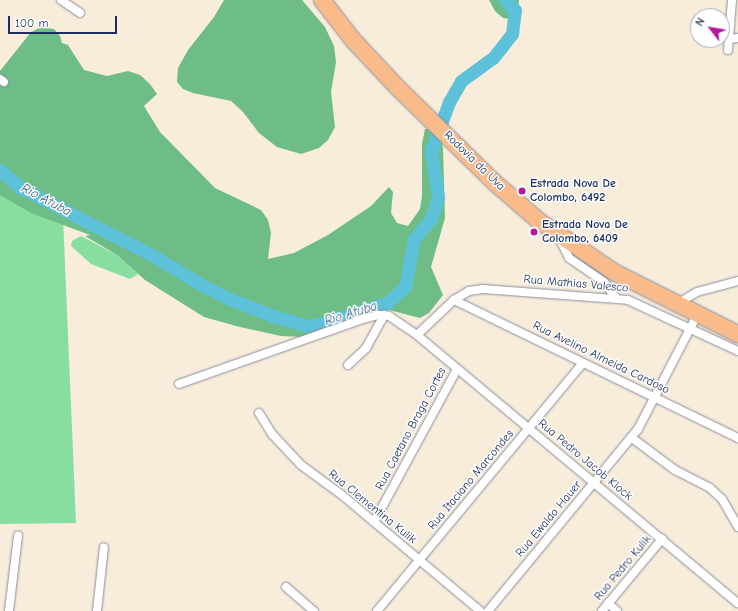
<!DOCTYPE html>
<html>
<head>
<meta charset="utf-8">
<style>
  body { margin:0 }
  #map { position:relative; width:738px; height:611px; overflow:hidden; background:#f8ecdb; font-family:"Comic Neue",sans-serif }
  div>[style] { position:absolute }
  .green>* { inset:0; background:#88dea0 }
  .forest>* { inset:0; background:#6ebd86 }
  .river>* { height:13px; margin:-6.5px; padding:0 6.5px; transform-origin:6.5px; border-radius:6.5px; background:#5cc1d9 }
  .roads { filter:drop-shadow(0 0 1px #8a8e9c) drop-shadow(0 0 1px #8a8e9c) }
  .street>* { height:8px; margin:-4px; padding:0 4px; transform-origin:4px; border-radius:4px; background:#fff }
  .highway>* { height:16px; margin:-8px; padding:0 8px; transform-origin:8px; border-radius:8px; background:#fabb8b }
  .dots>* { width:11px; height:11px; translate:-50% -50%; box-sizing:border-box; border:2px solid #fff; border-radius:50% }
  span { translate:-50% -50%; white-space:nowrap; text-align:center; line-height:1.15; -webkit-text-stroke:3px #fff; paint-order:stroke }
  .street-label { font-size:12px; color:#1b2f5e }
  .poi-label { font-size:12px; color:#1b2f5e; font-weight:700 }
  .left { translate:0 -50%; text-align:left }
  .water-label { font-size:13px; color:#2e5b83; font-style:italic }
  .north { position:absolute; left:690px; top:8px; width:40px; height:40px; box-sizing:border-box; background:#fff; border:1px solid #a4acbf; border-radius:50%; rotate:301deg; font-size:11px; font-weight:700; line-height:16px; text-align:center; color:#1b2f5e }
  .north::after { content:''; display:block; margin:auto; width:14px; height:18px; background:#b5179e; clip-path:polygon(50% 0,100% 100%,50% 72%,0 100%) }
  .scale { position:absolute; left:8px; top:16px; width:109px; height:18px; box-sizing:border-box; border:2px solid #1b2f5e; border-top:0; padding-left:5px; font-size:12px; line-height:14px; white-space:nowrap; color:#1b2f5e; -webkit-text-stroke:3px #fff; paint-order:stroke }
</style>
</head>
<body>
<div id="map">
  <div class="green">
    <div style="clip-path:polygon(0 189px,63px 217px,76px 523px,0 524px)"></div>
    <div style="clip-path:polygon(81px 236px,117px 255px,138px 274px,130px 279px,91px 264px,71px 246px,72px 241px)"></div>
  </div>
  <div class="forest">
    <div style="clip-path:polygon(224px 0,302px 0,325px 27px,334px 46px,336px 62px,331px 92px,335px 127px,328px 140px,319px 148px,301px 154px,277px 147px,259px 133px,243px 112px,231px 101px,193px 93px,183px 89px,177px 82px,178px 68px,188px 50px,214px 17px)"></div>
    <div style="clip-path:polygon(489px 0,519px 0,518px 10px,511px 19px,503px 18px,495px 11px)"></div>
    <div style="clip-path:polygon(41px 27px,54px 29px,60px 36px,62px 43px,68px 45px,84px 70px,107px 76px,128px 71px,140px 75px,150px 84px,157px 94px,144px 106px,160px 132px,215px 188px,261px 210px,268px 220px,271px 233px,268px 259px,294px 253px,328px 235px,371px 206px,389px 187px,393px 192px,391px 213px,397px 223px,408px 226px,420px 209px,422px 196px,422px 144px,425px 129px,428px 129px,442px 143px,443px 149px,445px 218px,431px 267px,443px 295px,429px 313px,420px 318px,385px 309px,304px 337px,281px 336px,240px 327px,204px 317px,145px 280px,117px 255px,85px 236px,90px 235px,31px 213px,0 195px,0 71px,31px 32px)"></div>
  </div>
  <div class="river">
    <div style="left:0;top:170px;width:28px;rotate:41deg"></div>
    <div style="left:21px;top:188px;width:147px;rotate:27.1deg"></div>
    <div style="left:152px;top:255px;width:56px;rotate:31.1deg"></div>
    <div style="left:200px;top:284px;width:34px;rotate:27deg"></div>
    <div style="left:230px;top:299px;width:46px;rotate:21.6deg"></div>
    <div style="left:273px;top:316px;width:36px;rotate:16deg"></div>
    <div style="left:308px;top:326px;width:20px;rotate:-11deg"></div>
    <div style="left:328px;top:322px;width:62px;rotate:-17.9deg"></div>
    <div style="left:387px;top:303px;width:24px;rotate:-42deg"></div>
    <div style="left:405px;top:287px;width:49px;rotate:-79.4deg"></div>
    <div style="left:414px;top:239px;width:26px;rotate:-50deg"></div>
    <div style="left:431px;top:219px;width:23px;rotate:-72deg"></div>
    <div style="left:438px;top:197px;width:47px;rotate:-98.7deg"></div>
    <div style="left:431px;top:151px;width:52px;rotate:-69.8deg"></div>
    <div style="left:449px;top:102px;width:24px;rotate:-60deg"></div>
    <div style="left:461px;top:81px;width:39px;rotate:-36deg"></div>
    <div style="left:493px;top:58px;width:31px;rotate:-52deg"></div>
    <div style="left:512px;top:34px;width:24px;rotate:-83deg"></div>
    <div style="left:515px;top:10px;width:14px;rotate:-135deg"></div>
  </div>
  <div class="roads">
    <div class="street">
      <div style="left:61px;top:0;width:23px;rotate:34deg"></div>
      <div style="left:729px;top:39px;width:9px;rotate:-6deg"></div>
      <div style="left:728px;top:50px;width:50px;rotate:-85.4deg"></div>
      <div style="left:0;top:79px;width:5px;rotate:37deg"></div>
      <div style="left:558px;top:236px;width:25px;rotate:63deg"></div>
      <div style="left:569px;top:258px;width:42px;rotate:34.4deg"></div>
      <div style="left:604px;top:282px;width:20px;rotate:53deg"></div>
      <div style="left:454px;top:300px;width:316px;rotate:25.9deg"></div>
      <div style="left:677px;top:304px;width:23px;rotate:-31deg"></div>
      <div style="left:697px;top:292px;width:42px;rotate:-15deg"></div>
      <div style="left:417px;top:335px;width:51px;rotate:-43.4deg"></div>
      <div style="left:454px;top:300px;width:17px;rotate:-31deg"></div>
      <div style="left:469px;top:291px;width:14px;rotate:-8deg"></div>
      <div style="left:483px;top:289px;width:145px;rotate:4.3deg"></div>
      <div style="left:628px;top:300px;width:121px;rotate:24.9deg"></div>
      <div style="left:348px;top:365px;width:25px;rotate:-43deg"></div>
      <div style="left:366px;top:348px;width:38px;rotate:-61deg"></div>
      <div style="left:179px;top:384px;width:195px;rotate:-19.5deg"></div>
      <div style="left:363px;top:319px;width:16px;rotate:-15deg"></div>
      <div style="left:378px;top:315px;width:11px;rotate:5deg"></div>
      <div style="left:389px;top:316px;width:34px;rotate:34deg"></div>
      <div style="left:417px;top:335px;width:418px;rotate:39.9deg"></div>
      <div style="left:259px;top:413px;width:26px;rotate:58deg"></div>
      <div style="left:273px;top:435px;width:41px;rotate:47deg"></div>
      <div style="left:301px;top:465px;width:51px;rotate:36.2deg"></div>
      <div style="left:342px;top:495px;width:180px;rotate:40deg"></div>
      <div style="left:632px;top:438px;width:54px;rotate:36.7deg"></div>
      <div style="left:675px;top:470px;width:39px;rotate:27deg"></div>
      <div style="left:710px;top:488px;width:16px;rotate:43deg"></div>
      <div style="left:722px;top:499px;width:32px;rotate:60deg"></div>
      <div style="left:374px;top:522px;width:174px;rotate:-61.5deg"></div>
      <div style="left:286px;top:587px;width:37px;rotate:41deg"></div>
      <div style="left:608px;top:603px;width:12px;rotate:42deg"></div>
      <div style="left:9px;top:611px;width:76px;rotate:-83.2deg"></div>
      <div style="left:97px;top:611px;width:64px;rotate:-83.8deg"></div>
      <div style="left:377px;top:611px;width:322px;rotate:-50.3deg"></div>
      <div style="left:488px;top:611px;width:236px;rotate:-50.5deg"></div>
      <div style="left:638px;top:429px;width:128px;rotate:-62.6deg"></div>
      <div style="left:602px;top:611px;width:94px;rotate:-50.2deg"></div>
    </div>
    <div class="highway">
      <div style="left:322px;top:0;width:51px;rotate:52.2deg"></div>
      <div style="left:353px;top:40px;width:64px;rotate:46.9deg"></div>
      <div style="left:397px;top:87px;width:137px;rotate:44.4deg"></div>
      <div style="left:495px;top:183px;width:58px;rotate:40.8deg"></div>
      <div style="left:539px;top:221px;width:91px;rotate:34.2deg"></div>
      <div style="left:614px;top:272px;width:139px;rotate:26.6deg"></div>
    </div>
  </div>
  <div class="dots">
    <div style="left:522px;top:191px;background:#b5179e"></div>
    <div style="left:534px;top:232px;background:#b5179e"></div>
  </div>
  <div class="street-label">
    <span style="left:474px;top:161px;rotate:44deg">Rodovia da Uva</span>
    <span style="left:576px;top:284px;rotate:5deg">Rua Mathias Valesco</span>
    <span style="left:601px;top:358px;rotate:26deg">Rua Avelino Almeida Cardoso</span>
    <span style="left:411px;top:429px;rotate:-62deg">Rua Caetano Braga Cortes</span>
    <span style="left:585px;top:460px;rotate:40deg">Rua Pedro Jacob Klock</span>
    <span style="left:471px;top:480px;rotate:-50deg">Rua Itaciano Marcondes</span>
    <span style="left:372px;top:507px;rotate:39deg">Rua Clementina Kulik</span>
    <span style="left:549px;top:519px;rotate:-50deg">Rua Ewaldo Hauer</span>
    <span style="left:623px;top:568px;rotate:-50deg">Rua Pedro Kulik</span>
  </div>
  <div class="poi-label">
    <span class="left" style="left:530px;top:191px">Estrada Nova De<br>Colombo, 6492</span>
    <span class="left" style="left:542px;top:232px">Estrada Nova De<br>Colombo, 6409</span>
  </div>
  <div class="water-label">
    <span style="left:46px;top:200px;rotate:28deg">Rio Atuba</span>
    <span style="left:351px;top:314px;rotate:-17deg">Rio Atuba</span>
  </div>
  <div class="north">N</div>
  <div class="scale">100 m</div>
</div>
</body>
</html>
